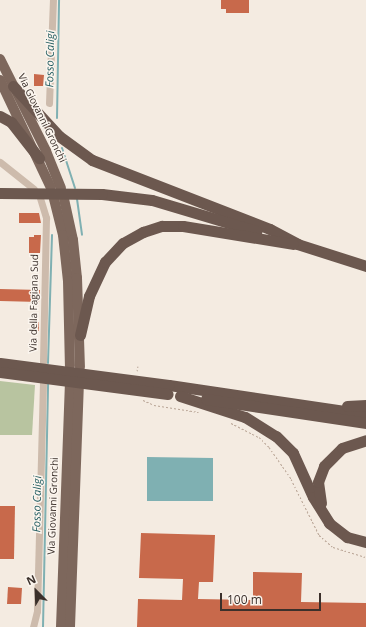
<!DOCTYPE html>
<html>
<head>
<meta charset="utf-8">
<style>
  body { margin:0 }
  #map { position:relative; width:366px; height:627px; overflow:hidden; background:#f4ebe1; font-family:"Open Sans",sans-serif }
  div>[style] { position:absolute }
  .green>* { inset:0; background:#b8c4a0 }
  .water>* { inset:0; background:#7fb0b2 }
  .stream>* { height:2px; margin:-1px; padding:0 1px; transform-origin:1px; border-radius:1px; background:#7fb0b2 }
  .building>* { inset:0; background:#c8694b }
  .path>* { height:1px; margin-top:-0.5px; transform-origin:0; background:repeating-linear-gradient(90deg,#b9a596 0 2px,transparent 0 4px) }
  .minor>* { height:7px; margin:-3.5px; padding:0 3.5px; transform-origin:3.5px; border-radius:3.5px; background:#cdbbac }
  .primary>* { height:10px; margin:-5px; padding:0 5px; transform-origin:5px; border-radius:5px; background:#7d675c }
  .trunk>* { height:11px; margin:-5.5px; padding:0 5.5px; transform-origin:5.5px; border-radius:5.5px; background:#6c584f }
  .trunk-bridge>* { height:11px; margin:-5.5px; padding:0 5.5px; transform-origin:5.5px; border-radius:5.5px; background:#6c584f }
  span { translate:-50% -50%; white-space:nowrap; text-align:center; line-height:1.15; -webkit-text-stroke:3px #fbf5ee; paint-order:stroke }
  .street-label { font-size:10px; color:#3b302b }
  .water-label { font-size:11px; color:#1f5a5e; font-style:italic }
  .north { position:absolute; left:16px; top:571px; width:40px; height:40px; -webkit-text-stroke:3px #fbf5ee; paint-order:stroke; rotate:336deg; font-size:11px; font-weight:700; line-height:16px; text-align:center; color:#3b302b }
  .north::after { content:''; display:block; margin:auto; width:14px; height:18px; background:#3b302b; clip-path:polygon(50% 0,100% 100%,50% 72%,0 100%) }
  .scale { position:absolute; left:220px; top:593px; width:101px; height:18px; box-sizing:border-box; border:2px solid #3b302b; border-top:0; padding-left:5px; font-size:12px; line-height:14px; white-space:nowrap; color:#3b302b; -webkit-text-stroke:3px #fbf5ee; paint-order:stroke }
</style>
</head>
<body>
<div id="map">
  <div class="green">
    <div style="clip-path:polygon(0 381px,35px 385px,32px 435px,0 435px)"></div>
  </div>
  <div class="water">
    <div style="clip-path:polygon(147px 457px,213px 458px,213px 501px,147px 501px)"></div>
  </div>
  <div class="stream">
    <div style="left:57px;top:118px;width:118px;rotate:-89deg"></div>
    <div style="left:62px;top:148px;width:42px;rotate:72deg"></div>
    <div style="left:77px;top:199px;width:36px;rotate:82deg"></div>
    <div style="left:48px;top:363px;width:128px;rotate:-88.2deg"></div>
    <div style="left:43px;top:627px;width:245px;rotate:-88.8deg"></div>
  </div>
  <div class="building">
    <div style="clip-path:polygon(221px 0,249px 0,249px 13px,226px 13px,226px 9px,221px 9px)"></div>
    <div style="clip-path:polygon(34px 74px,44px 75px,43px 86px,34px 86px)"></div>
    <div style="clip-path:polygon(19px 213px,39px 213px,41px 223px,19px 223px)"></div>
    <div style="clip-path:polygon(34px 235px,41px 235px,40px 253px,29px 253px,29px 237px,34px 237px)"></div>
    <div style="clip-path:polygon(0 289px,40px 290px,39px 302px,0 301px)"></div>
    <div style="clip-path:polygon(32px 322px,39px 322px,39px 331px,32px 331px)"></div>
    <div style="clip-path:polygon(0 506px,15px 506px,14px 559px,0 559px)"></div>
    <div style="clip-path:polygon(141px 533px,215px 535px,213px 582px,199px 582px,198px 599px,253px 600px,253px 572px,302px 573px,301px 602px,366px 603px,366px 627px,137px 627px,138px 599px,182px 600px,183px 579px,139px 578px)"></div>
    <div style="clip-path:polygon(8px 587px,22px 588px,21px 604px,7px 604px)"></div>
  </div>
  <div class="path">
    <div style="left:137px;top:371px;width:5px;rotate:-79deg"></div>
    <div style="left:143px;top:400px;width:12px;rotate:24deg"></div>
    <div style="left:154px;top:405px;width:45px;rotate:9deg"></div>
    <div style="left:231px;top:423px;width:31px;rotate:27deg"></div>
    <div style="left:259px;top:437px;width:14px;rotate:45deg"></div>
    <div style="left:269px;top:447px;width:39px;rotate:55deg"></div>
    <div style="left:291px;top:479px;width:63px;rotate:63.4deg"></div>
    <div style="left:319px;top:535px;width:18px;rotate:41deg"></div>
    <div style="left:333px;top:547px;width:34px;rotate:17deg"></div>
  </div>
  <div class="minor">
    <div style="left:49px;top:103px;width:103px;rotate:-87.8deg"></div>
    <div style="left:0;top:162px;width:43px;rotate:38.5deg"></div>
    <div style="left:40px;top:198px;width:21px;rotate:73deg"></div>
    <div style="left:46px;top:218px;width:144px;rotate:91.2deg"></div>
    <div style="left:33px;top:627px;width:16px;rotate:-76deg"></div>
    <div style="left:37px;top:611px;width:229px;rotate:-88.5deg"></div>
  </div>
  <div class="primary">
    <div style="left:0;top:59px;width:103px;rotate:63.4deg"></div>
    <div style="left:46px;top:151px;width:40px;rotate:68deg"></div>
    <div style="left:0;top:80px;width:119px;rotate:64.7deg"></div>
    <div style="left:54px;top:199px;width:37px;rotate:76deg"></div>
    <div style="left:63px;top:235px;width:46px;rotate:83.8deg"></div>
    <div style="left:68px;top:281px;width:85px;rotate:88.7deg"></div>
    <div style="left:64px;top:199px;width:42px;rotate:77.6deg"></div>
    <div style="left:73px;top:240px;width:38px;rotate:84deg"></div>
    <div style="left:77px;top:278px;width:89px;rotate:88.1deg"></div>
    <div style="left:61px;top:627px;width:241px;rotate:-87.9deg"></div>
    <div style="left:70px;top:627px;width:240px;rotate:-87.9deg"></div>
  </div>
  <div class="trunk">
    <div style="left:13px;top:86px;width:68px;rotate:47.4deg"></div>
    <div style="left:59px;top:136px;width:41px;rotate:36deg"></div>
    <div style="left:92px;top:160px;width:191px;rotate:21.2deg"></div>
    <div style="left:270px;top:229px;width:32px;rotate:28deg"></div>
    <div style="left:0;top:116px;width:13px;rotate:29deg"></div>
    <div style="left:11px;top:122px;width:46px;rotate:52.1deg"></div>
    <div style="left:102px;top:194px;width:50px;rotate:6.8deg"></div>
    <div style="left:152px;top:200px;width:109px;rotate:16.6deg"></div>
    <div style="left:291px;top:242px;width:79px;rotate:17.7deg"></div>
    <div style="left:80px;top:335px;width:40px;rotate:-77deg"></div>
    <div style="left:89px;top:296px;width:38px;rotate:-65deg"></div>
    <div style="left:105px;top:262px;width:26px;rotate:-47deg"></div>
    <div style="left:123px;top:243px;width:23px;rotate:-29deg"></div>
    <div style="left:143px;top:232px;width:20px;rotate:-18deg"></div>
    <div style="left:162px;top:226px;width:21px"></div>
    <div style="left:183px;top:226px;width:111px;rotate:9.3deg"></div>
    <div style="left:169px;top:385px;width:199px;rotate:8.4deg"></div>
    <div style="left:180px;top:396px;width:68px;rotate:17.9deg"></div>
    <div style="left:245px;top:417px;width:36px;rotate:32deg"></div>
    <div style="left:276px;top:436px;width:24px;rotate:45deg"></div>
    <div style="left:293px;top:453px;width:48px;rotate:65.6deg"></div>
    <div style="left:313px;top:497px;width:31px;rotate:58deg"></div>
    <div style="left:329px;top:523px;width:23px;rotate:38deg"></div>
    <div style="left:347px;top:537px;width:20px;rotate:15deg"></div>
    <div style="left:206px;top:399px;width:162px;rotate:8.5deg"></div>
    <div style="left:347px;top:406px;width:19px;rotate:-3deg"></div>
    <div style="left:321px;top:503px;width:21px;rotate:-98deg"></div>
    <div style="left:318px;top:482px;width:17px;rotate:-69deg"></div>
    <div style="left:324px;top:466px;width:25px;rotate:-45deg"></div>
    <div style="left:342px;top:448px;width:25px;rotate:-18deg"></div>
  </div>
  <div class="trunk-bridge">
    <div style="left:0;top:193px;width:102px;rotate:0.6deg"></div>
    <div style="left:0;top:363px;width:170px;rotate:7.4deg"></div>
    <div style="left:0;top:372px;width:169px;rotate:7.5deg"></div>
  </div>
  <div class="street-label">
    <span style="left:42px;top:118px;rotate:64deg">Via Giovanni Gronchi</span>
    <span style="left:34px;top:303px;rotate:-89deg">Via della Fagiana Sud</span>
    <span style="left:53px;top:506px;rotate:-88deg">Via Giovanni Gronchi</span>
  </div>
  <div class="water-label">
    <span style="left:50px;top:59px;rotate:-89deg">Fosso Caligi</span>
    <span style="left:37px;top:504px;rotate:-89deg">Fosso Caligi</span>
  </div>
  <div class="north">N</div>
  <div class="scale">100 m</div>
</div>
</body>
</html>
